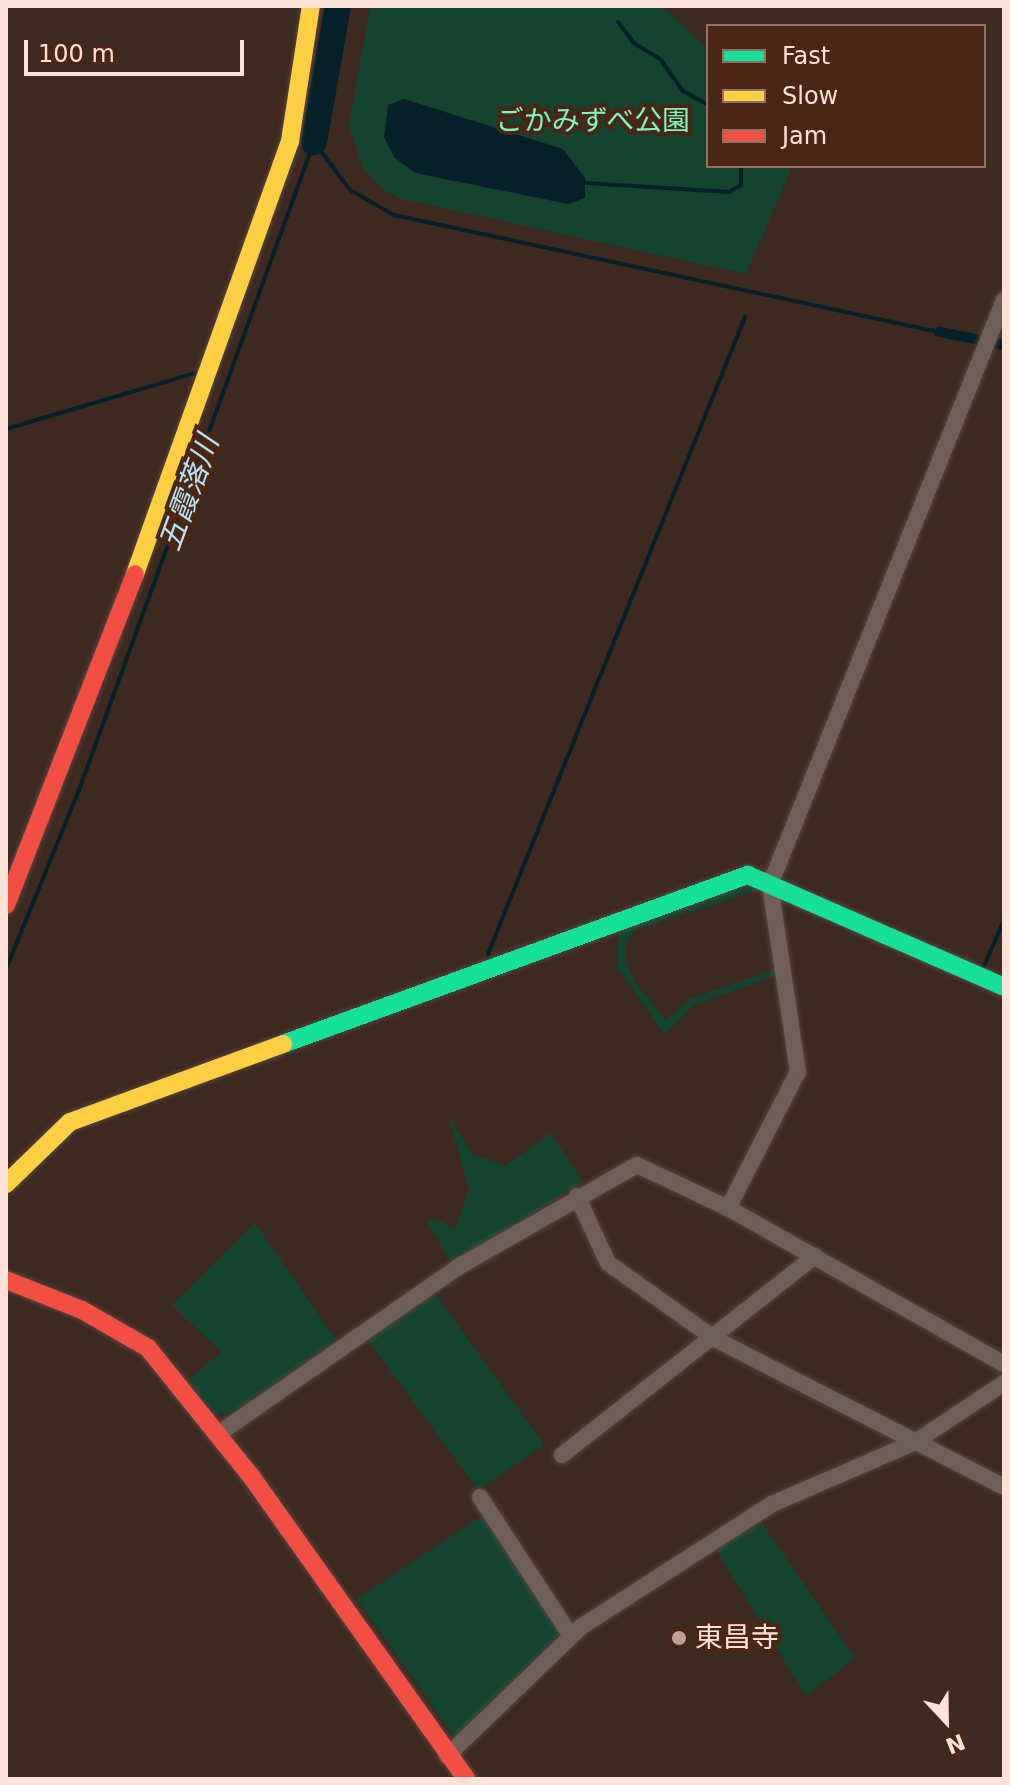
<!DOCTYPE html>
<html>
<head>
<meta charset="utf-8">
<style>
  body { margin:0 }
  #map { position:relative; width:1010px; height:1785px; overflow:hidden; background:#3e2a21; font-family:"DejaVu Sans","Noto Sans JP",sans-serif }
  div>[style] { position:absolute }
  .green>* { inset:0; background:#154531 }
  .water>* { inset:0; background:#062029 }
  .stream>* { height:4px; margin:-2px; padding:0 2px; transform-origin:2px; border-radius:2px; background:#062029 }
  .river>* { height:26px; margin:-13px; padding:0 13px; transform-origin:13px; border-radius:13px; background:#062029 }
  .roads { filter:drop-shadow(0 0 2px #57453e) drop-shadow(0 0 2px #57453e) }
  .street>* { height:16px; margin:-8px; padding:0 8px; transform-origin:8px; border-radius:8px; background:#6f5f58 }
  .fast>* { height:18px; margin:-9px; padding:0 9px; transform-origin:9px; border-radius:9px; background:#16e098 }
  .slow>* { height:18px; margin:-9px; padding:0 9px; transform-origin:9px; border-radius:9px; background:#ffcf43 }
  .jam>* { height:18px; margin:-9px; padding:0 9px; transform-origin:9px; border-radius:9px; background:#f24e42 }
  .dots>* { width:22px; height:22px; translate:-50% -50%; box-sizing:border-box; border:4px solid #4b2614; border-radius:50% }
  span { translate:-50% -50%; white-space:nowrap; text-align:center; line-height:1.15; -webkit-text-stroke:8px #4b2614; paint-order:stroke }
  .park-label { font-size:28px; color:#77f9c4 }
  .poi-label { font-size:28px; color:#fce2d8 }
  .left { translate:0 -50%; text-align:left }
  .water-label { font-size:30px; color:#b4e3f6; font-style:italic }
  .frame { position:absolute; inset:0; border:8px solid #fce2d8; pointer-events:none }
  .legend { position:absolute; left:706px; top:24px; width:280px; height:144px; box-sizing:border-box; background:#4b2614; border:2px solid #927162; margin:0; padding:10px 14px; list-style:none; font-size:24px; color:#fce2d8 }
  .legend li { display:flex; align-items:center; gap:16px; height:40px }
  .legend b { width:40px; border:2px solid #927162 }
  .north { position:absolute; left:906px; top:1681px; width:80px; height:80px; -webkit-text-stroke:6px #4b2614; paint-order:stroke; rotate:158deg; font-size:22px; font-weight:700; line-height:32px; text-align:center; color:#fce2d8 }
  .north::after { content:''; display:block; margin:auto; width:28px; height:36px; background:#fce2d8; clip-path:polygon(50% 0,100% 100%,50% 72%,0 100%) }
  .scale { position:absolute; left:24px; top:40px; width:220px; height:36px; box-sizing:border-box; border:4px solid #fce2d8; border-top:0; padding-left:10px; font-size:24px; line-height:28px; white-space:nowrap; color:#fce2d8; -webkit-text-stroke:6px #4b2614; paint-order:stroke }
</style>
</head>
<body>
<div id="map">
  <div class="green">
    <div style="clip-path:polygon(370px 6px,663px 6px,708px 50px,708px 166px,792px 166px,746px 274px,398px 198px,383px 189px,363px 168px,349px 126px)"></div>
    <div style="clip-path:polygon(746px 882px,759px 890px,635px 930px,627px 942px,625px 960px,636px 983px,666px 1020px,689px 999px,774px 969px,775px 976px,694px 1005px,665px 1035px,617px 967px,619px 926px)"></div>
    <div style="clip-path:polygon(449px 1118px,473px 1154px,505px 1166px,551px 1133px,583px 1182px,452px 1264px,426px 1220px,435px 1218px,455px 1229px,469px 1190px)"></div>
    <div style="clip-path:polygon(255px 1223px,336px 1340px,230px 1414px,213px 1413px,188px 1381px,221px 1352px,172px 1305px)"></div>
    <div style="clip-path:polygon(435px 1293px,544px 1445px,478px 1490px,368px 1340px)"></div>
    <div style="clip-path:polygon(483px 1515px,563px 1632px,455px 1738px,357px 1599px)"></div>
    <div style="clip-path:polygon(759px 1519px,855px 1658px,806px 1696px,713px 1545px)"></div>
  </div>
  <div class="water">
    <div style="clip-path:polygon(404px 99px,563px 149px,585px 178px,585px 198px,568px 204px,415px 173px,394px 157px,384px 137px,388px 105px)"></div>
    <div style="clip-path:polygon(937px 326px,1004px 340px,1004px 350px,935px 336px)"></div>
  </div>
  <div class="stream">
    <div style="left:618px;top:22px;width:26px;rotate:53deg"></div>
    <div style="left:634px;top:43px;width:32px;rotate:32deg"></div>
    <div style="left:661px;top:60px;width:38px;rotate:55deg"></div>
    <div style="left:683px;top:91px;width:29px;rotate:29deg"></div>
    <div style="left:314px;top:142px;width:60px;rotate:53.1deg"></div>
    <div style="left:350px;top:190px;width:51px;rotate:29.6deg"></div>
    <div style="left:394px;top:215px;width:557px;rotate:12.12deg"></div>
    <div style="left:586px;top:183px;width:143px;rotate:3.6deg"></div>
    <div style="left:729px;top:192px;width:14px;rotate:-30deg"></div>
    <div style="left:741px;top:185px;width:19px;rotate:-90deg"></div>
    <div style="left:6px;top:429px;width:197px;rotate:-16.5deg"></div>
    <div style="left:488px;top:954px;width:687px;rotate:-68.03deg"></div>
    <div style="left:984px;top:966px;width:50px;rotate:-66.5deg"></div>
    <div style="left:6px;top:969px;width:193px;rotate:-67.8deg"></div>
    <div style="left:79px;top:790px;width:689px;rotate:-70.07deg"></div>
  </div>
  <div class="river">
    <div style="left:314px;top:142px;width:138px;rotate:-80deg"></div>
  </div>
  <div class="roads">
    <div class="street">
      <div style="left:577px;top:1196px;width:74px;rotate:65.2deg"></div>
      <div style="left:608px;top:1263px;width:131px;rotate:35.4deg"></div>
      <div style="left:715px;top:1339px;width:325px;rotate:27.1deg"></div>
      <div style="left:728px;top:1208px;width:153px;rotate:-62.8deg"></div>
      <div style="left:798px;top:1072px;width:189px;rotate:-98.5deg"></div>
      <div style="left:770px;top:885px;width:630px;rotate:-68.2deg"></div>
      <div style="left:218px;top:1434px;width:292px;rotate:-34.8deg"></div>
      <div style="left:458px;top:1267px;width:206px;rotate:-29.7deg"></div>
      <div style="left:637px;top:1165px;width:101px;rotate:25.3deg"></div>
      <div style="left:728px;top:1208px;width:317px;rotate:29.5deg"></div>
      <div style="left:562px;top:1455px;width:322px;rotate:-38.2deg"></div>
      <div style="left:480px;top:1497px;width:166px;rotate:56.8deg"></div>
      <div style="left:447px;top:1756px;width:186px;rotate:-43.9deg"></div>
      <div style="left:581px;top:1627px;width:227px;rotate:-32.8deg"></div>
      <div style="left:772px;top:1504px;width:156px;rotate:-23.4deg"></div>
      <div style="left:915px;top:1442px;width:107px;rotate:-33.5deg"></div>
    </div>
    <div class="fast">
      <div style="left:283px;top:1044px;width:495px;rotate:-20deg"></div>
      <div style="left:748px;top:875px;width:279px;rotate:23.6deg"></div>
    </div>
    <div class="slow">
      <div style="left:135px;top:574px;width:460px;rotate:-70.3deg"></div>
      <div style="left:290px;top:141px;width:137px;rotate:-81.2deg"></div>
      <div style="left:6px;top:1184px;width:89px;rotate:-44.1deg"></div>
      <div style="left:70px;top:1122px;width:227px;rotate:-20.1deg"></div>
    </div>
    <div class="jam">
      <div style="left:6px;top:905px;width:355px;rotate:-68.7deg"></div>
      <div style="left:6px;top:1280px;width:82px;rotate:21.5deg"></div>
      <div style="left:82px;top:1310px;width:76px;rotate:29.9deg"></div>
      <div style="left:148px;top:1348px;width:164px;rotate:51.2deg"></div>
      <div style="left:251px;top:1476px;width:372px;rotate:54.6deg"></div>
    </div>
  </div>
  <div class="dots">
    <div style="left:679px;top:1638px;background:#baa298"></div>
  </div>
  <div class="park-label">
    <span style="left:593px;top:121px">ごかみずべ公園</span>
  </div>
  <div class="poi-label">
    <span class="left" style="left:695px;top:1638px">東昌寺</span>
  </div>
  <div class="water-label">
    <span style="left:189px;top:493px;rotate:-70deg">五霞落川</span>
  </div>
  <div class="frame"></div>
  <ul class="legend">
  <li><b style="height:10px;background:#16e098"></b>Fast</li>
  <li><b style="height:10px;background:#ffcf43"></b>Slow</li>
  <li><b style="height:10px;background:#f24e42"></b>Jam</li>
  </ul>
  <div class="north">N</div>
  <div class="scale">100 m</div>
</div>
</body>
</html>
